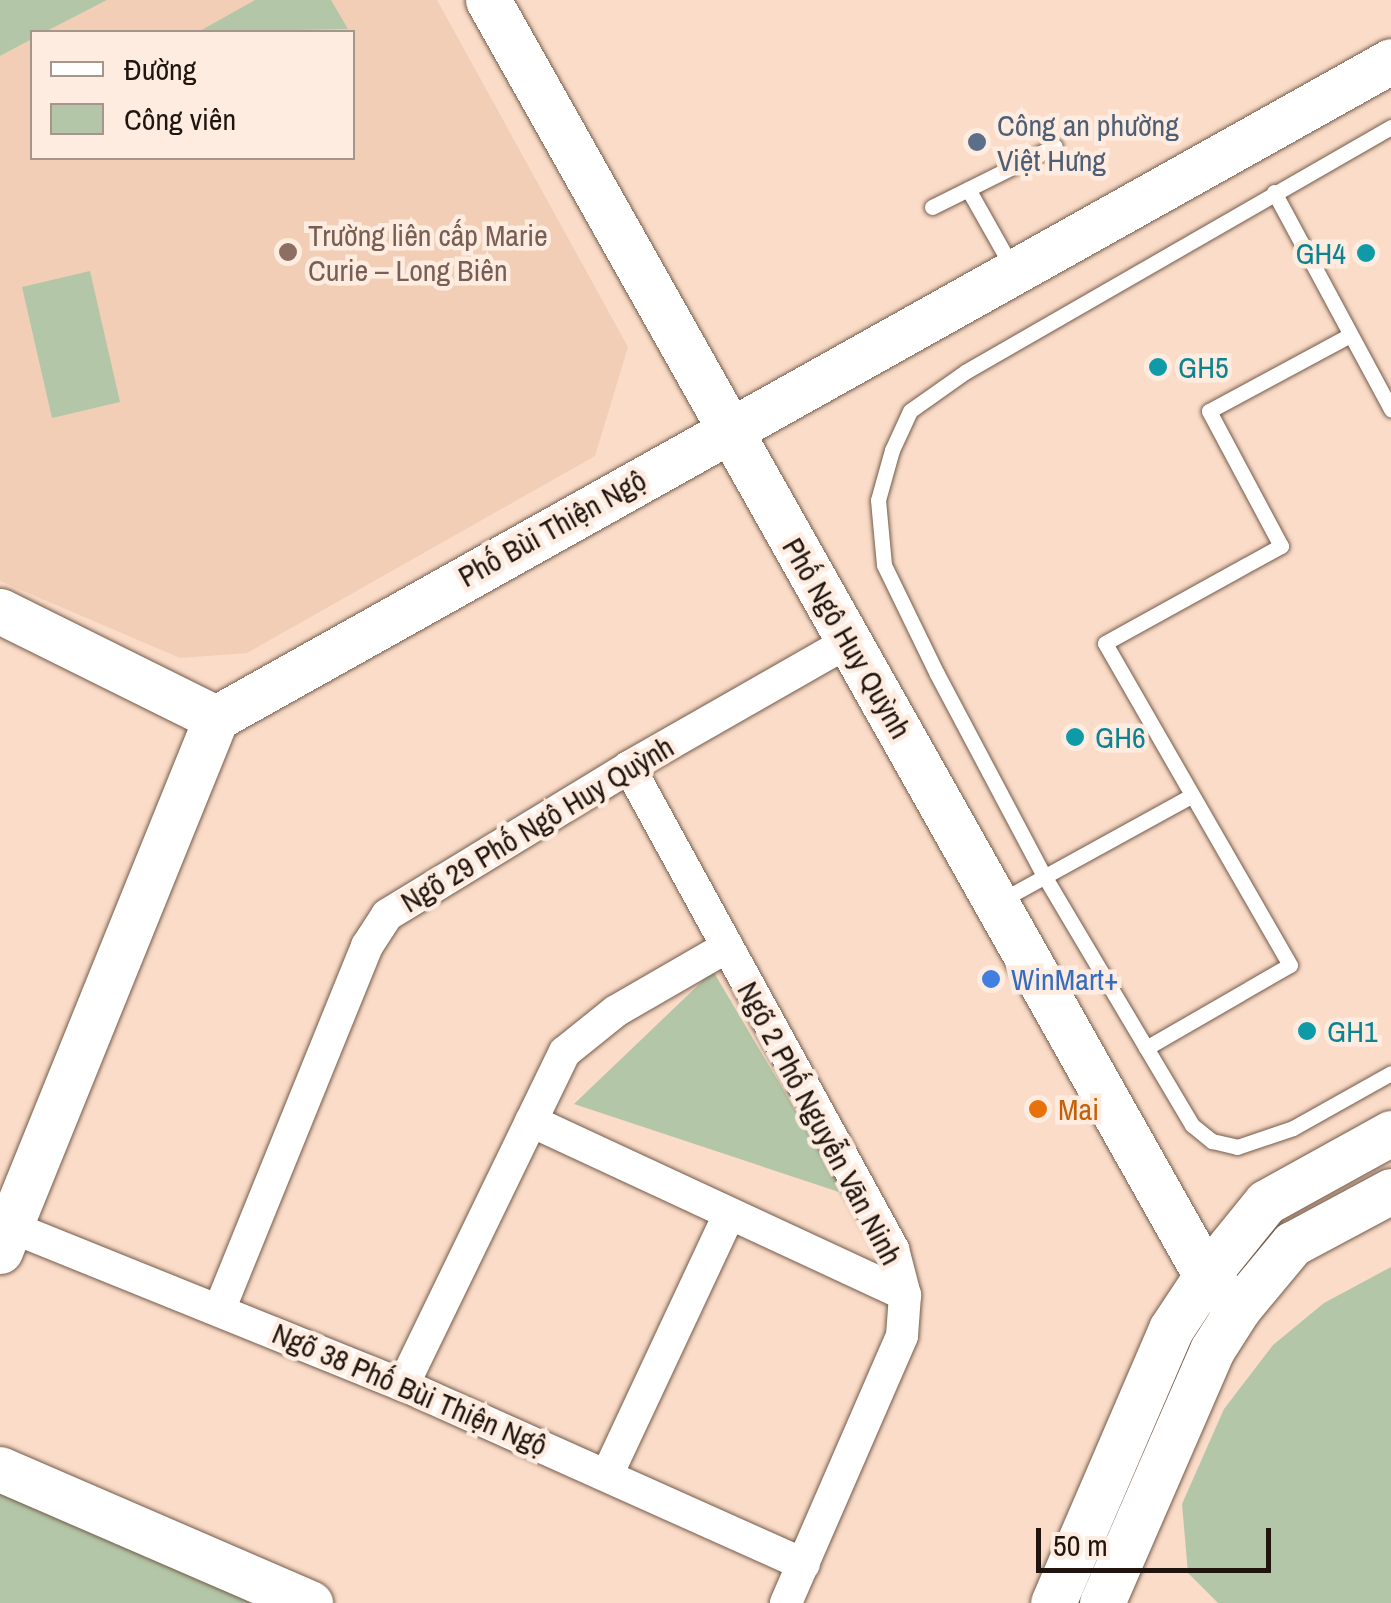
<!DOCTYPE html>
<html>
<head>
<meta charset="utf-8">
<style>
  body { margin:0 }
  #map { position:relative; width:1391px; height:1603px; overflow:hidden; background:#fadcc8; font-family:"Archivo Narrow",sans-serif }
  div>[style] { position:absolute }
  .built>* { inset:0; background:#f2ceb6 }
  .green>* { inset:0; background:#b3c7a8 }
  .roads { filter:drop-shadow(0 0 2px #755b4a) drop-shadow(0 0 2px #755b4a) }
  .lane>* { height:15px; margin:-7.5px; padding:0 7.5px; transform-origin:7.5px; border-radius:7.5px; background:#fff }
  .street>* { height:32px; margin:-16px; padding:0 16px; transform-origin:16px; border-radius:16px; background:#fff }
  .secondary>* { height:45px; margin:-22.5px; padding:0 22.5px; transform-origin:22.5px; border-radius:22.5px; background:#fff }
  .dots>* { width:28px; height:28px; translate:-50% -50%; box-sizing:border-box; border:5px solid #feece0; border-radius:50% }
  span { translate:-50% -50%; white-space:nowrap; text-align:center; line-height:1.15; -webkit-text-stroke:9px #feece0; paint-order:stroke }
  .service-label { font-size:30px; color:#4e5e75 }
  .left { translate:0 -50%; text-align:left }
  .education-label { font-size:30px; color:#785e54 }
  .culture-label { font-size:30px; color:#0d838f }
  .right { translate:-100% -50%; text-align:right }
  .street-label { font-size:30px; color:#1f150e }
  .shop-label { font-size:30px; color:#366cbe }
  .food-label { font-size:30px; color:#c56008 }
  .legend { position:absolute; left:30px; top:30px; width:325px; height:130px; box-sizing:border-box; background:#feece0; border:2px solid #a5968c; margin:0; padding:12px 18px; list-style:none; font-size:30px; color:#1f150e }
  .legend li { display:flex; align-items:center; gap:20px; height:50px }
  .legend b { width:50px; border:2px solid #a5968c }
  .scale { position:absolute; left:1036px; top:1528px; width:235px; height:45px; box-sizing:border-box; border:5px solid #1f150e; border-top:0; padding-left:12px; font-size:30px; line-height:35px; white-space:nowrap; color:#1f150e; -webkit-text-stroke:8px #feece0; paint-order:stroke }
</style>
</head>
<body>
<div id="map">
  <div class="built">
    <div style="clip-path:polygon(107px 0,437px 0,628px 347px,595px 456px,247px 653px,180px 658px,0 581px,0 56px,32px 39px,32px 158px,352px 158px,352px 32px,45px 32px)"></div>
  </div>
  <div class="green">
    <div style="clip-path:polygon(0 0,107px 0,45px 32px,32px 32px,32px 39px,0 56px)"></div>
    <div style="clip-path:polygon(255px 0,331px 0,348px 29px,198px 32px)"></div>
    <div style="clip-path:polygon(90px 271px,120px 402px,52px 418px,22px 287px)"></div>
    <div style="clip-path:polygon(713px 971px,845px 1194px,574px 1104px)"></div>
    <div style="clip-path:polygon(1391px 1267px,1391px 1603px,1218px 1603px,1188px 1573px,1182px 1504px,1224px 1409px,1273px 1345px,1324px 1303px)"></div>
    <div style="clip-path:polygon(0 1490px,261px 1603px,0 1603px)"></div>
  </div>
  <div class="roads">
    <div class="lane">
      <div style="left:1391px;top:127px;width:491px;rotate:150.1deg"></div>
      <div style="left:965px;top:372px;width:67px;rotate:144.7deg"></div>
      <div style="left:910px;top:411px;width:43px;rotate:114.8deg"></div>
      <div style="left:892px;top:450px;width:52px;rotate:105.6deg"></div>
      <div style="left:878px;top:500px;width:65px;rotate:84.7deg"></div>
      <div style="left:884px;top:565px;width:121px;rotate:64.1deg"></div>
      <div style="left:937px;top:674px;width:226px;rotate:62.1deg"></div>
      <div style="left:1043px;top:874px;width:292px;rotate:59.3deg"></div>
      <div style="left:1192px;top:1125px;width:26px;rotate:39deg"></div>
      <div style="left:1212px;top:1141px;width:26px;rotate:13deg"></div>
      <div style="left:1237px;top:1147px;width:59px;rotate:-18.7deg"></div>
      <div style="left:1293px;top:1128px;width:112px;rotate:-29.3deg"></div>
      <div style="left:968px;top:189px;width:90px;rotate:60.6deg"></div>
      <div style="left:1274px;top:192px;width:247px;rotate:61.7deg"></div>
      <div style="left:932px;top:207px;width:137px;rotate:-26.4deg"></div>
      <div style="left:1000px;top:901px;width:216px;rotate:-28.8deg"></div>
      <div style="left:1146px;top:1048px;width:166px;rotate:-30deg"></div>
      <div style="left:1290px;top:965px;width:371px;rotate:-119.9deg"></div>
      <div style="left:1105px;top:643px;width:201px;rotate:-28.9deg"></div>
      <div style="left:1281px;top:546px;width:153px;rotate:-118.1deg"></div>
      <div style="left:1209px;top:411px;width:160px;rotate:-28.3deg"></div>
    </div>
    <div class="street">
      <div style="left:629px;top:767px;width:550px;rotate:61.29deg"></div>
      <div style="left:893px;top:1249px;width:48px;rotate:75.4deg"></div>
      <div style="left:905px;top:1295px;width:41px;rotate:94.2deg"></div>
      <div style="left:902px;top:1336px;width:291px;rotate:113.5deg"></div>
      <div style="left:531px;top:1121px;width:412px;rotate:24.9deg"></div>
      <div style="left:11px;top:1227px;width:423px;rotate:22deg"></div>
      <div style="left:403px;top:1385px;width:439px;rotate:24.1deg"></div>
      <div style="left:220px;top:1308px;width:391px;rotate:-67.9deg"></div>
      <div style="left:367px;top:946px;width:37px;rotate:-57deg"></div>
      <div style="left:387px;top:915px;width:284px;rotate:-31.4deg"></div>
      <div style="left:629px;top:767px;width:254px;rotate:-29.7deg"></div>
      <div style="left:403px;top:1385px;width:370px;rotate:-64.1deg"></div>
      <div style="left:565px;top:1052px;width:65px;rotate:-38.8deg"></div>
      <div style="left:616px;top:1011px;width:128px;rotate:-30deg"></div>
      <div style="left:607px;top:1475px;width:288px;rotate:-64.9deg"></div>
    </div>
    <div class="secondary">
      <div style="left:488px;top:0;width:1464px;rotate:60.63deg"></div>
      <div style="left:1206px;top:1276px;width:46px;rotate:45.9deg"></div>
      <div style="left:0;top:611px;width:241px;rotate:26.4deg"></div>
      <div style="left:0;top:1251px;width:575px;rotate:-67.94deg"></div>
      <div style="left:216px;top:718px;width:1346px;rotate:-29.21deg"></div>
      <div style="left:0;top:1469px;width:338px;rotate:23.4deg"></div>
      <div style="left:1053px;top:1603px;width:298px;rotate:-66.7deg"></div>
      <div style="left:1171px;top:1329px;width:64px;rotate:-56.6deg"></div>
      <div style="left:1206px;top:1276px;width:95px;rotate:-51deg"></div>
      <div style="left:1266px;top:1202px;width:143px;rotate:-28.9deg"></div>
      <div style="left:1102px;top:1603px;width:276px;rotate:-66.5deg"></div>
      <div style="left:1212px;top:1350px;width:49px;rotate:-57.6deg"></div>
      <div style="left:1238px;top:1309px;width:85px;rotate:-50.3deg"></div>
      <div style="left:1292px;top:1244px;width:112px;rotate:-28.2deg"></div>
    </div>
  </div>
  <div class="dots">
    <div style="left:977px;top:142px;background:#5c6f8a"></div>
    <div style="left:288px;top:252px;background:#8d6e63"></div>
    <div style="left:1366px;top:253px;background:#0f9aa8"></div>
    <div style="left:1158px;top:367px;background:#0f9aa8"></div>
    <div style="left:1075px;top:737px;background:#0f9aa8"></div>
    <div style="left:991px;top:979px;background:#3f7fe0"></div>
    <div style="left:1307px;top:1031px;background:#0f9aa8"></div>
    <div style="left:1038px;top:1109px;background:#e8710a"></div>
  </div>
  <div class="service-label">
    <span class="left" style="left:997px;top:142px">Công an phường<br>Việt Hưng</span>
  </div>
  <div class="education-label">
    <span class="left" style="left:308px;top:252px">Trường liên cấp Marie<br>Curie – Long Biên</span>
  </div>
  <div class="culture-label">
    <span class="right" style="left:1346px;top:253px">GH4</span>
    <span class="left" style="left:1178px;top:367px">GH5</span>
    <span class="left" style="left:1095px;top:737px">GH6</span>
    <span class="left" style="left:1327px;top:1031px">GH1</span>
  </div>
  <div class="street-label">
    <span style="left:552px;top:528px;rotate:-29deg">Phố Bùi Thiện Ngộ</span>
    <span style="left:847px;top:638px;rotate:60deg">Phố Ngô Huy Quỳnh</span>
    <span style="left:537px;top:824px;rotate:-31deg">Ngõ 29 Phố Ngô Huy Quỳnh</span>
    <span style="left:820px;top:1123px;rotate:62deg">Ngõ 2 Phố Nguyễn Văn Ninh</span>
    <span style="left:410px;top:1389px;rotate:23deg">Ngõ 38 Phố Bùi Thiện Ngộ</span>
  </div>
  <div class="shop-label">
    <span class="left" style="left:1011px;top:979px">WinMart+</span>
  </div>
  <div class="food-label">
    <span class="left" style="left:1058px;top:1109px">Mai</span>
  </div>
  <ul class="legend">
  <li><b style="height:12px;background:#fff"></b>Đường</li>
  <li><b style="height:28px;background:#b3c7a8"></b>Công viên</li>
  </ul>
  <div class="scale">50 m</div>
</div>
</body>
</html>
